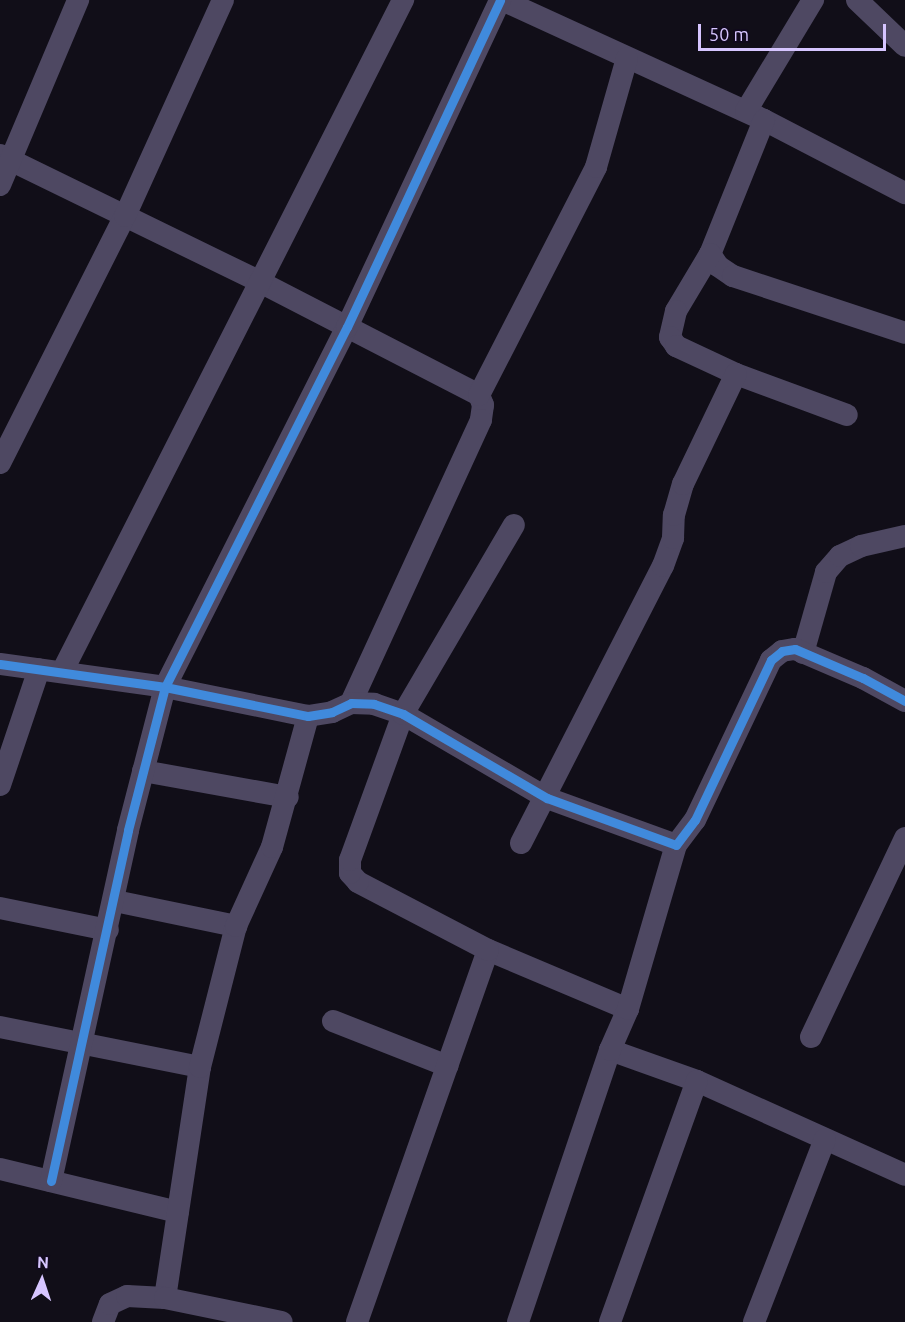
<!DOCTYPE html>
<html>
<head>
<meta charset="utf-8">
<style>
  body { margin:0 }
  #map { position:relative; width:905px; height:1322px; overflow:hidden; background:#110e18; font-family:Ubuntu,sans-serif }
  div>[style] { position:absolute }
  .street>* { height:22px; margin:-11px; padding:0 11px; transform-origin:11px; border-radius:11px; background:#4e4862 }
  .cycleway>* { height:9px; margin:-4.5px; padding:0 4.5px; transform-origin:4.5px; border-radius:4.5px; background:#408adc }
  span { translate:-50% -50%; white-space:nowrap; text-align:center; line-height:1.15; -webkit-text-stroke:4.5px #10091d; paint-order:stroke }
  .north { position:absolute; left:12px; top:1250px; width:60px; height:60px; -webkit-text-stroke:4px #10091d; paint-order:stroke; rotate:3deg; font-size:16px; font-weight:700; line-height:24px; text-align:center; color:#d6c5ff }
  .north::after { content:''; display:block; margin:auto; width:21px; height:27px; background:#d6c5ff; clip-path:polygon(50% 0,100% 100%,50% 72%,0 100%) }
  .scale { position:absolute; left:698px; top:24px; width:188px; height:27px; box-sizing:border-box; border:3px solid #d6c5ff; border-top:0; padding-left:8px; font-size:18px; line-height:21px; white-space:nowrap; color:#d6c5ff; -webkit-text-stroke:4px #10091d; paint-order:stroke }
</style>
</head>
<body>
<div id="map">
  <div class="street">
    <div style="left:502px;top:0;width:288px;rotate:24.6deg"></div>
    <div style="left:764px;top:120px;width:159px;rotate:27.4deg"></div>
    <div style="left:857px;top:0;width:66px;rotate:43.8deg"></div>
    <div style="left:746px;top:111px;width:130px;rotate:-58.9deg"></div>
    <div style="left:764px;top:120px;width:144px;rotate:111.9deg"></div>
    <div style="left:710px;top:254px;width:14px;rotate:56deg"></div>
    <div style="left:718px;top:266px;width:18px;rotate:34deg"></div>
    <div style="left:733px;top:276px;width:181px;rotate:18.3deg"></div>
    <div style="left:0;top:155px;width:289px;rotate:26deg"></div>
    <div style="left:260px;top:282px;width:246px;rotate:27.3deg"></div>
    <div style="left:479px;top:395px;width:11px;rotate:68deg"></div>
    <div style="left:483px;top:405px;width:15px;rotate:98deg"></div>
    <div style="left:481px;top:420px;width:311px;rotate:114.7deg"></div>
    <div style="left:0;top:185px;width:201px;rotate:-67.1deg"></div>
    <div style="left:710px;top:254px;width:66px;rotate:120.8deg"></div>
    <div style="left:676px;top:311px;width:27px;rotate:103deg"></div>
    <div style="left:670px;top:337px;width:11px;rotate:56deg"></div>
    <div style="left:676px;top:346px;width:66px;rotate:25deg"></div>
    <div style="left:736px;top:374px;width:118px;rotate:20.3deg"></div>
    <div style="left:479px;top:395px;width:256px;rotate:-62.8deg"></div>
    <div style="left:596px;top:167px;width:113px;rotate:-74.1deg"></div>
    <div style="left:0;top:463px;width:277px;rotate:-63.2deg"></div>
    <div style="left:125px;top:216px;width:237px;rotate:-65.6deg"></div>
    <div style="left:803px;top:653px;width:84px;rotate:-74.1deg"></div>
    <div style="left:826px;top:572px;width:21px;rotate:-49deg"></div>
    <div style="left:840px;top:556px;width:23px;rotate:-25deg"></div>
    <div style="left:861px;top:546px;width:45px;rotate:-12.8deg"></div>
    <div style="left:0;top:664px;width:167px;rotate:7.9deg"></div>
    <div style="left:165px;top:687px;width:146px;rotate:11.5deg"></div>
    <div style="left:308px;top:716px;width:24px;rotate:-9deg"></div>
    <div style="left:332px;top:712px;width:21px;rotate:-25deg"></div>
    <div style="left:351px;top:703px;width:23px;rotate:2deg"></div>
    <div style="left:374px;top:704px;width:31px;rotate:19deg"></div>
    <div style="left:403px;top:714px;width:167px;rotate:30.3deg"></div>
    <div style="left:547px;top:798px;width:137px;rotate:20deg"></div>
    <div style="left:676px;top:845px;width:31px;rotate:-53deg"></div>
    <div style="left:695px;top:820px;width:177px;rotate:-64.6deg"></div>
    <div style="left:771px;top:660px;width:14px;rotate:-39deg"></div>
    <div style="left:782px;top:651px;width:13px;rotate:-9deg"></div>
    <div style="left:795px;top:649px;width:74px;rotate:23.1deg"></div>
    <div style="left:863px;top:678px;width:48px;rotate:28.7deg"></div>
    <div style="left:62px;top:672px;width:754px;rotate:-63.09deg"></div>
    <div style="left:143px;top:771px;width:147px;rotate:10.2deg"></div>
    <div style="left:0;top:785px;width:122px;rotate:-71.4deg"></div>
    <div style="left:521px;top:843px;width:311px;rotate:-62.9deg"></div>
    <div style="left:663px;top:566px;width:30px;rotate:-70deg"></div>
    <div style="left:673px;top:538px;width:23px;rotate:-88deg"></div>
    <div style="left:674px;top:515px;width:32px;rotate:-74deg"></div>
    <div style="left:683px;top:484px;width:122px;rotate:-64.3deg"></div>
    <div style="left:115px;top:901px;width:124px;rotate:11.7deg"></div>
    <div style="left:0;top:908px;width:110px;rotate:11.5deg"></div>
    <div style="left:488px;top:950px;width:152px;rotate:22.9deg"></div>
    <div style="left:333px;top:1021px;width:123px;rotate:21.5deg"></div>
    <div style="left:0;top:1027px;width:204px;rotate:11.3deg"></div>
    <div style="left:811px;top:1037px;width:220px;rotate:-64.7deg"></div>
    <div style="left:610px;top:1050px;width:92px;rotate:19.6deg"></div>
    <div style="left:697px;top:1081px;width:228px;rotate:24.3deg"></div>
    <div style="left:0;top:1169px;width:183px;rotate:13.6deg"></div>
    <div style="left:51px;top:1181px;width:359px;rotate:-77.6deg"></div>
    <div style="left:128px;top:830px;width:148px;rotate:-75.5deg"></div>
    <div style="left:165px;top:687px;width:403px;rotate:-63.2deg"></div>
    <div style="left:347px;top:327px;width:361px;rotate:-64.9deg"></div>
    <div style="left:165px;top:1298px;width:234px;rotate:-81.4deg"></div>
    <div style="left:200px;top:1067px;width:146px;rotate:-75.7deg"></div>
    <div style="left:236px;top:926px;width:87px;rotate:-65.5deg"></div>
    <div style="left:272px;top:847px;width:136px;rotate:-74.6deg"></div>
    <div style="left:103px;top:1322px;width:19px;rotate:-69deg"></div>
    <div style="left:110px;top:1304px;width:19px;rotate:-25deg"></div>
    <div style="left:127px;top:1296px;width:38px;rotate:3deg"></div>
    <div style="left:165px;top:1298px;width:119px;rotate:11.6deg"></div>
    <div style="left:357px;top:1322px;width:394px;rotate:-70.6deg"></div>
    <div style="left:488px;top:950px;width:147px;rotate:-152.4deg"></div>
    <div style="left:358px;top:882px;width:12px;rotate:-132deg"></div>
    <div style="left:350px;top:873px;width:13px;rotate:-90deg"></div>
    <div style="left:350px;top:860px;width:155px;rotate:-70deg"></div>
    <div style="left:403px;top:714px;width:219px;rotate:-59.6deg"></div>
    <div style="left:518px;top:1322px;width:287px;rotate:-71.3deg"></div>
    <div style="left:610px;top:1050px;width:45px;rotate:-66.3deg"></div>
    <div style="left:628px;top:1009px;width:171px;rotate:-73.7deg"></div>
    <div style="left:610px;top:1322px;width:256px;rotate:-70.2deg"></div>
    <div style="left:754px;top:1322px;width:196px;rotate:-68.8deg"></div>
  </div>
  <div class="cycleway">
    <div style="left:0;top:664px;width:167px;rotate:7.9deg"></div>
    <div style="left:165px;top:687px;width:146px;rotate:11.5deg"></div>
    <div style="left:308px;top:716px;width:24px;rotate:-9deg"></div>
    <div style="left:332px;top:712px;width:21px;rotate:-25deg"></div>
    <div style="left:351px;top:703px;width:23px;rotate:2deg"></div>
    <div style="left:374px;top:704px;width:31px;rotate:19deg"></div>
    <div style="left:403px;top:714px;width:167px;rotate:30.3deg"></div>
    <div style="left:547px;top:798px;width:137px;rotate:20deg"></div>
    <div style="left:676px;top:845px;width:31px;rotate:-53deg"></div>
    <div style="left:695px;top:820px;width:177px;rotate:-64.6deg"></div>
    <div style="left:771px;top:660px;width:14px;rotate:-39deg"></div>
    <div style="left:782px;top:651px;width:13px;rotate:-9deg"></div>
    <div style="left:795px;top:649px;width:74px;rotate:23.1deg"></div>
    <div style="left:863px;top:678px;width:48px;rotate:28.7deg"></div>
    <div style="left:51px;top:1181px;width:359px;rotate:-77.6deg"></div>
    <div style="left:128px;top:830px;width:148px;rotate:-75.5deg"></div>
    <div style="left:165px;top:687px;width:403px;rotate:-63.2deg"></div>
    <div style="left:347px;top:327px;width:361px;rotate:-64.9deg"></div>
  </div>
  <div class="north">N</div>
  <div class="scale">50 m</div>
</div>
</body>
</html>
